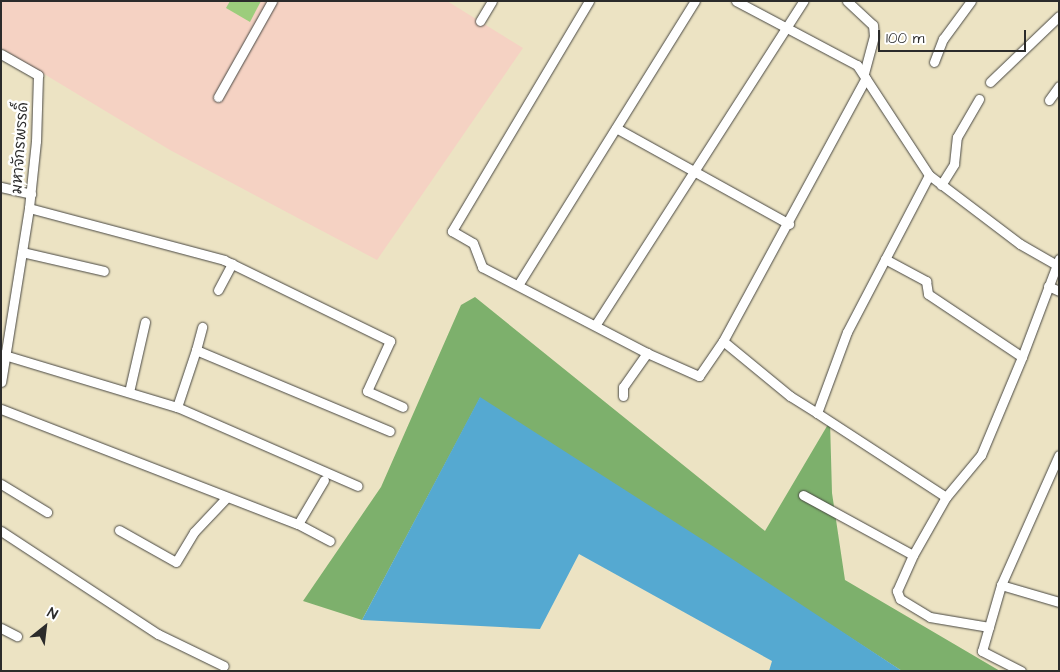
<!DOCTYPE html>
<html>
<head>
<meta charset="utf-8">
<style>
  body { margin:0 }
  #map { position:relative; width:1060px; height:672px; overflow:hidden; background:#ece3c3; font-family:"Architects Daughter","Playpen Sans Thai",sans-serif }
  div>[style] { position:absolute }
  .built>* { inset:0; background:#f5d2c3 }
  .green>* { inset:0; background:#9ccd7c }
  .forest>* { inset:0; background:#7db06c }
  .water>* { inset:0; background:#55a9d1 }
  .roads { filter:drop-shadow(0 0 1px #484742) drop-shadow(0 0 1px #484742) }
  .street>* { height:9px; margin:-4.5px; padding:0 4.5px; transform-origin:4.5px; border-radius:4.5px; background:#fff }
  span { translate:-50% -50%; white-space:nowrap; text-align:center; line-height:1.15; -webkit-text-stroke:5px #fff; paint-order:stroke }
  .street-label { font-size:15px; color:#2b2b2b }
  .frame { position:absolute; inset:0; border:2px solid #2b2b2b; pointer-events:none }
  .north { position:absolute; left:20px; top:602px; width:50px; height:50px; -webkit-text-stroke:4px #fff; paint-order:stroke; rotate:29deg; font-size:14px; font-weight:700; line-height:20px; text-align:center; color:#2b2b2b }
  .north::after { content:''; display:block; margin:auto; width:18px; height:22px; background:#2b2b2b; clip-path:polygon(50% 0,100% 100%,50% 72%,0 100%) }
  .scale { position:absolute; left:878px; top:30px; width:148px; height:22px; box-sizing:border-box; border:2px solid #2b2b2b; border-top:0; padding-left:6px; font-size:15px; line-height:18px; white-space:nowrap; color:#2b2b2b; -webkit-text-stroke:4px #fff; paint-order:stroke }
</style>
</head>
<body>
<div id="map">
  <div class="built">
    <div style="clip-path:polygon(1px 1px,447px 1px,523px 48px,377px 260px,170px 150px,1px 48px)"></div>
  </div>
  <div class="green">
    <div style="clip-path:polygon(230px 1px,261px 1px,250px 22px,226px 8px)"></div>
  </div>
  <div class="forest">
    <div style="clip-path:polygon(475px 297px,765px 531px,830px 421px,832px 493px,845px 580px,1000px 671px,902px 671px,480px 398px,362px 620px,303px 601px,381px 487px,461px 305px)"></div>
  </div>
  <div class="water">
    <div style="clip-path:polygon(480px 397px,714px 547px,902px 671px,769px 671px,772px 661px,579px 554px,540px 629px,362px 620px)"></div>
  </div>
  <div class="roads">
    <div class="street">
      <div style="left:589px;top:1px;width:268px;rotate:120.8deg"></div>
      <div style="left:452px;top:231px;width:24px;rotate:30deg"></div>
      <div style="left:473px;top:243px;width:26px;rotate:69deg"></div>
      <div style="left:482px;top:267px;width:186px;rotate:27.5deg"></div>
      <div style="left:647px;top:353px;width:57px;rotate:23.9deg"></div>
      <div style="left:699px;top:376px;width:42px;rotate:-55.6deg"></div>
      <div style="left:723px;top:341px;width:299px;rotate:-61.5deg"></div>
      <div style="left:736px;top:1px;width:137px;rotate:27.9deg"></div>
      <div style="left:857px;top:65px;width:131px;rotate:56.8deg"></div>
      <div style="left:929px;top:175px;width:114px;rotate:37.2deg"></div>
      <div style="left:1020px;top:244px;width:40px;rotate:29.7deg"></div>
      <div style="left:847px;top:1px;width:35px;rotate:43deg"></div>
      <div style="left:873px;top:25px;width:11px;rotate:85deg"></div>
      <div style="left:874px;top:36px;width:39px;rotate:105deg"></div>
      <div style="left:480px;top:21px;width:23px;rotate:-59deg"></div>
      <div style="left:1px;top:54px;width:43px;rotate:29.6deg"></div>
      <div style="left:38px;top:75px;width:66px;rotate:91.7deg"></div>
      <div style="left:36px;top:141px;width:67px;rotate:96deg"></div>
      <div style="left:29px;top:208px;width:176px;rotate:99.1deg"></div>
      <div style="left:934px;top:62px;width:25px;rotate:-69deg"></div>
      <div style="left:943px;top:39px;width:47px;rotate:-53.6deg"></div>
      <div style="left:990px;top:82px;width:95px;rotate:-43.7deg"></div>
      <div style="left:218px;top:97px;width:110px;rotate:-60.6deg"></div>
      <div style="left:1049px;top:100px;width:17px;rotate:-54deg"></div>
      <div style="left:616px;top:128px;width:198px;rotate:29deg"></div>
      <div style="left:941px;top:185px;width:25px;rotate:-58deg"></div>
      <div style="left:954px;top:164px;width:27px;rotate:-84deg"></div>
      <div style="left:957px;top:137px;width:44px;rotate:-59.9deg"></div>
      <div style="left:1px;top:187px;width:31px;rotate:13deg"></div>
      <div style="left:29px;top:208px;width:202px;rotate:14.9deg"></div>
      <div style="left:224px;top:260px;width:185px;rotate:26deg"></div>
      <div style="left:390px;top:341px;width:55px;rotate:114.7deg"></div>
      <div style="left:367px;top:391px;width:39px;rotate:24deg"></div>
      <div style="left:22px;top:252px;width:84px;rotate:13deg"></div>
      <div style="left:885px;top:259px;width:47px;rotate:28.2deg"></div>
      <div style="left:926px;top:281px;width:13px;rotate:81deg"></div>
      <div style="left:928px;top:294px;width:113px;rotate:33.8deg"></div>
      <div style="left:518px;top:285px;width:335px;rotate:-58.1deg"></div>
      <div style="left:1048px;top:286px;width:12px;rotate:24deg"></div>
      <div style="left:218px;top:290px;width:30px;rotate:-62deg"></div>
      <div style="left:596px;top:324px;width:384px;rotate:-57.3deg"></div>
      <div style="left:723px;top:341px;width:87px;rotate:39.4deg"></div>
      <div style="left:790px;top:396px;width:32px;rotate:32deg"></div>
      <div style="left:817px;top:413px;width:86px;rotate:-69.7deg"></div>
      <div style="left:847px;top:332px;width:177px;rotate:-62.4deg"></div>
      <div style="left:196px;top:350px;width:24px;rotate:-75deg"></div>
      <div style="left:1px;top:354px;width:184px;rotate:16.8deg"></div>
      <div style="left:177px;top:407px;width:197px;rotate:23.6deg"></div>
      <div style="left:129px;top:392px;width:72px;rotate:-77.1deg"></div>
      <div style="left:623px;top:396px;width:9px;rotate:-90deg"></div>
      <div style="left:623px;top:387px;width:42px;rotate:-54.8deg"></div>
      <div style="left:177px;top:407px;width:60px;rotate:-71.6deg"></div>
      <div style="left:196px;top:350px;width:210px;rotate:22.7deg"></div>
      <div style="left:1px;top:409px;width:318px;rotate:21.2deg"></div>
      <div style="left:298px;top:524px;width:36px;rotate:28deg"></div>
      <div style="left:817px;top:413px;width:154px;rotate:33.1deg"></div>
      <div style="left:1px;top:484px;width:54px;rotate:31.3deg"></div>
      <div style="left:803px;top:495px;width:125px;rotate:28.6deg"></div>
      <div style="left:298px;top:524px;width:51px;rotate:-59.4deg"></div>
      <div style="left:119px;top:530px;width:65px;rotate:29.3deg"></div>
      <div style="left:176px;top:562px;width:35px;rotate:-59deg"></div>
      <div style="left:194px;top:532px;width:47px;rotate:-46.7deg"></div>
      <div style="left:1px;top:531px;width:188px;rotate:33.3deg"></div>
      <div style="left:158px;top:634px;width:73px;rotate:25.9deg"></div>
      <div style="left:1001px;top:585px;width:60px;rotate:16.3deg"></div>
      <div style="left:989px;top:627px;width:60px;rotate:-170.4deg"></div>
      <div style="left:930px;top:617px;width:35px;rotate:-149deg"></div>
      <div style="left:900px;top:599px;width:9px;rotate:-111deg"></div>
      <div style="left:897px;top:591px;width:39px;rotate:-66deg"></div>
      <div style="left:913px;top:555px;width:67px;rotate:-60.4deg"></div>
      <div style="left:946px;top:497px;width:55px;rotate:-50.2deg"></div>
      <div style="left:981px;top:455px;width:106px;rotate:-67.3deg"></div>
      <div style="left:1022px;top:357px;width:105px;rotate:-69.3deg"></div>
      <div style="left:1px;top:628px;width:18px;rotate:27deg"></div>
      <div style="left:1021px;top:671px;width:44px;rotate:-152.9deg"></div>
      <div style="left:982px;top:651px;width:69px;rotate:-73.9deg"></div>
      <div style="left:1001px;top:585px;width:142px;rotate:-66deg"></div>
    </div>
  </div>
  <div class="street-label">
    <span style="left:20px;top:148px;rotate:-86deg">มหาจักรพรรดิ์</span>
  </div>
  <div class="frame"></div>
  <div class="north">N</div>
  <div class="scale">100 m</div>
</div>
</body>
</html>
